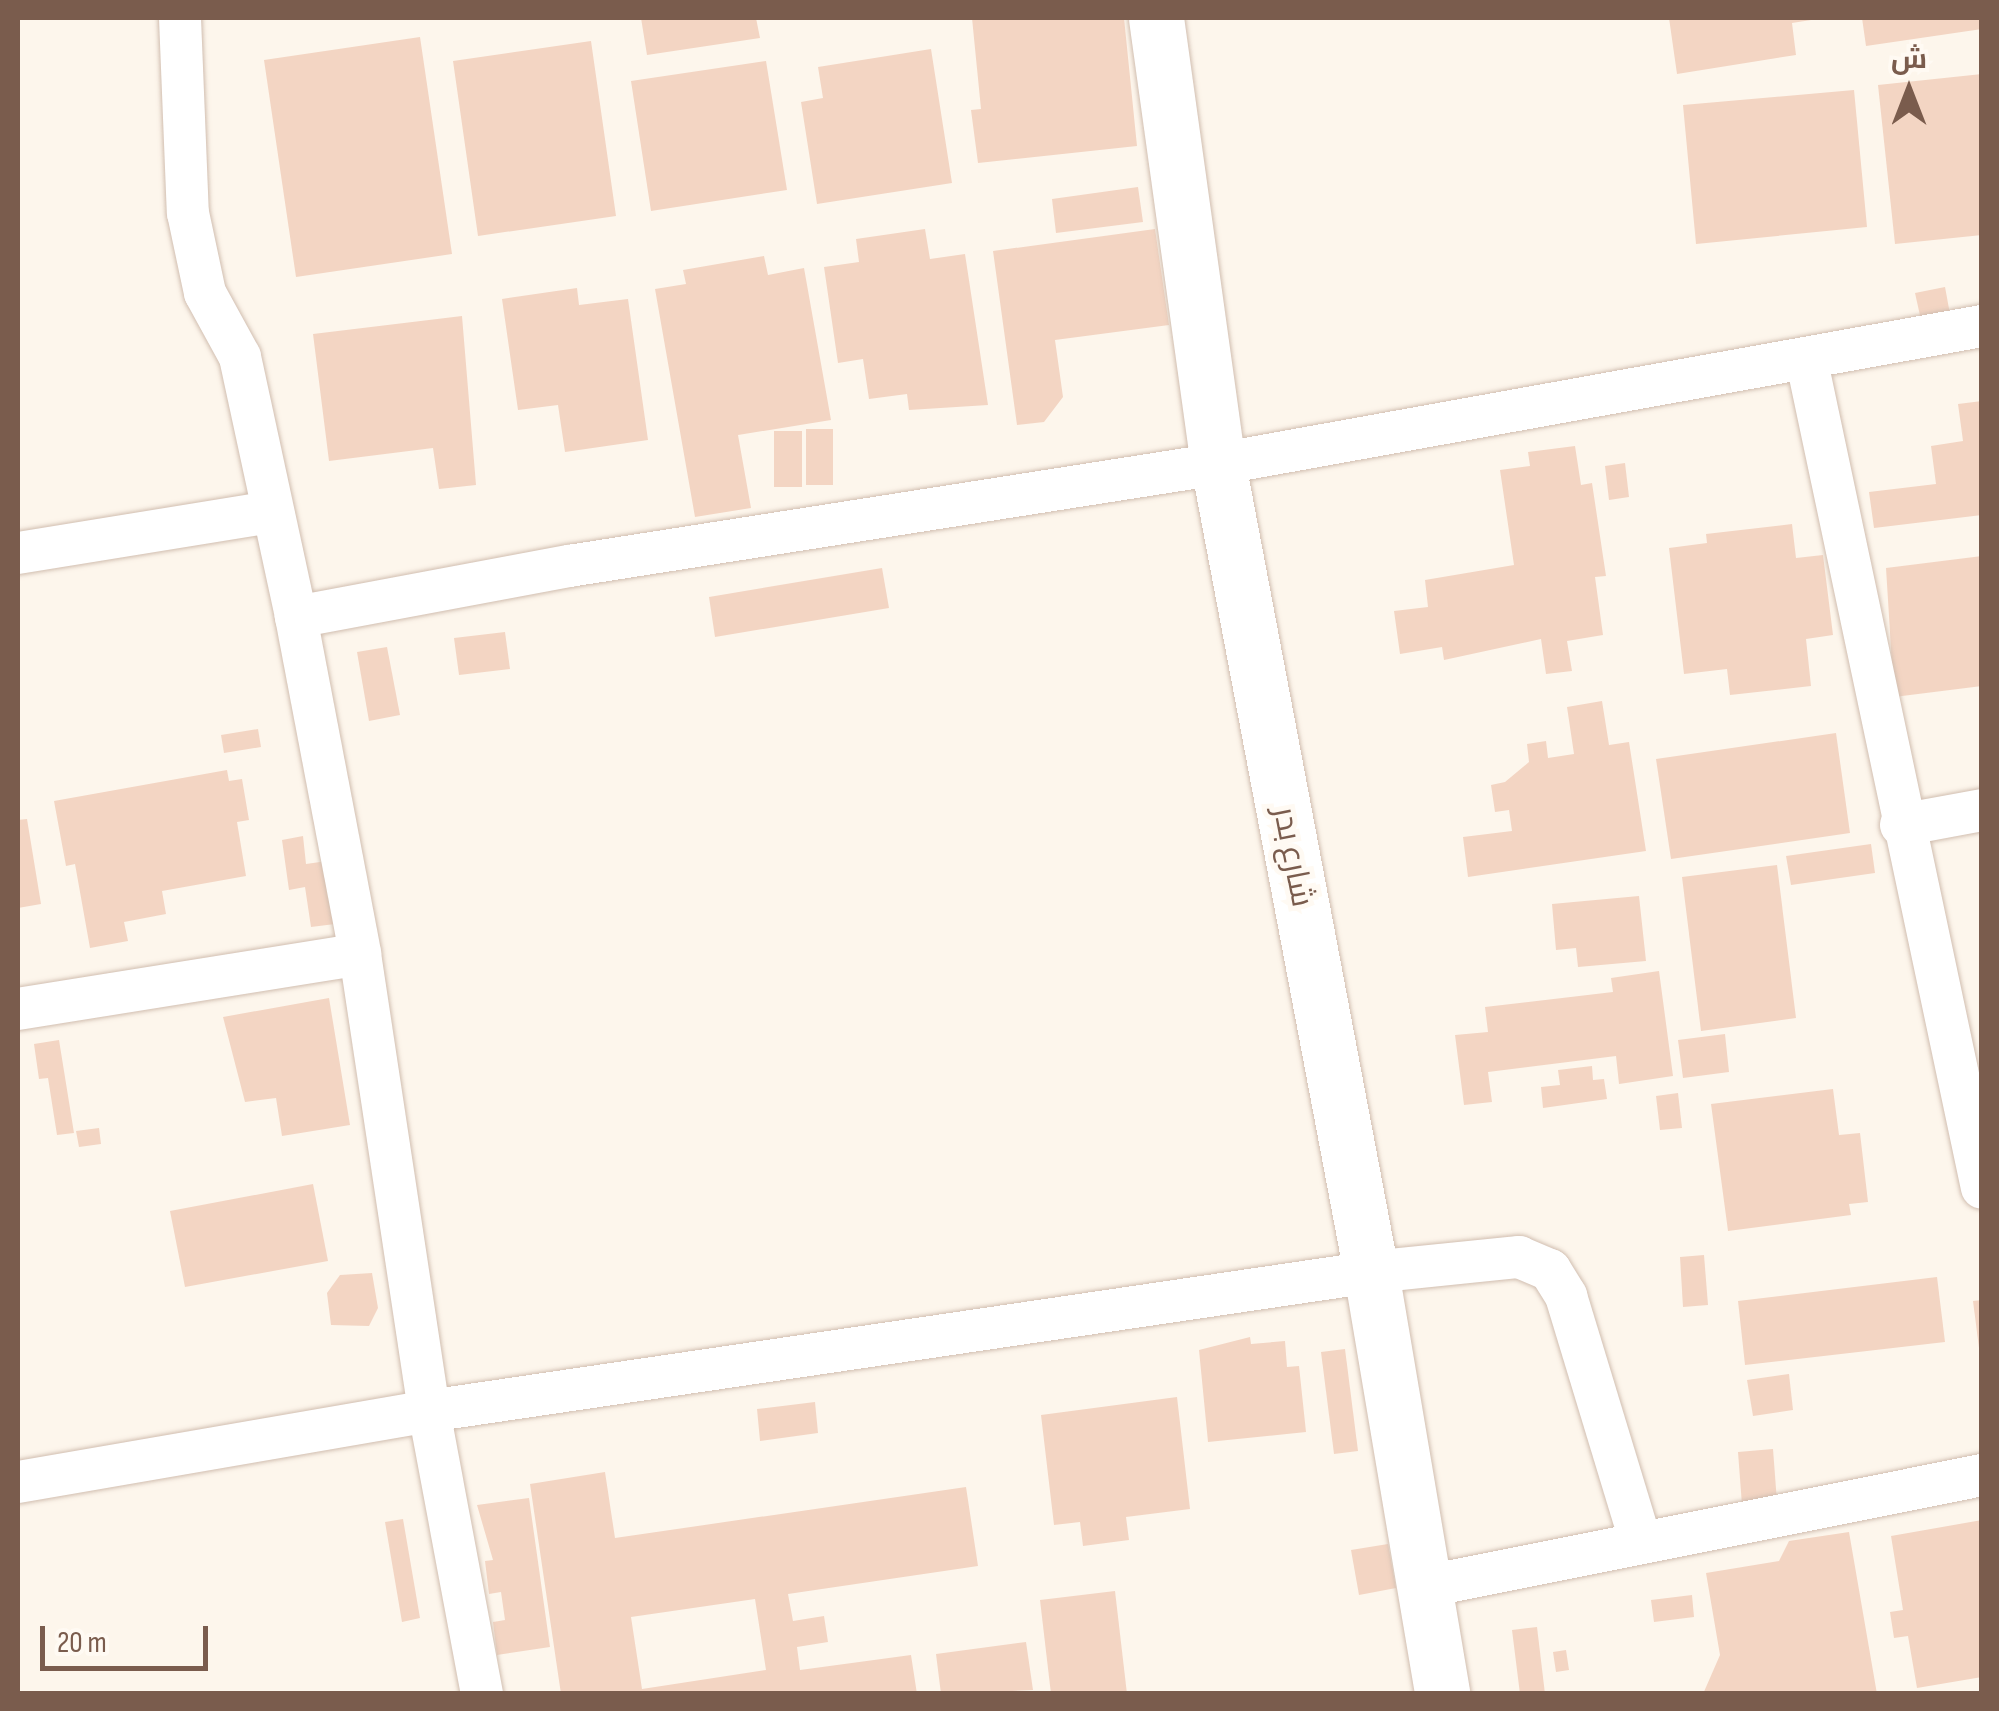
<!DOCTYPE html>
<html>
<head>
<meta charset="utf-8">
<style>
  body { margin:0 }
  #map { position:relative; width:1999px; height:1711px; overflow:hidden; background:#fdf6ec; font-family:"Sofia Sans Condensed",Cairo,sans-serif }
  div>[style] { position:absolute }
  .building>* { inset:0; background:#f3d5c3 }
  .roads { filter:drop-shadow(0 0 2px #d1beb0) drop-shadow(0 0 2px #d1beb0) }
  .minor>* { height:42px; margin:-21px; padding:0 21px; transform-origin:21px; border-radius:21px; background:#fff }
  .tertiary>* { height:55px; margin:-27.5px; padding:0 27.5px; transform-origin:27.5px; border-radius:27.5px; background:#fff }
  span { translate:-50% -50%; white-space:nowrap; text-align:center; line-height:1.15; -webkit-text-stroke:10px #fffaf3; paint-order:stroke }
  .street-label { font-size:32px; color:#7a5c4d }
  .frame { position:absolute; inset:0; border:20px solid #7a5c4d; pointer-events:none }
  .north { position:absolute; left:1859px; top:40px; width:100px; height:100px; -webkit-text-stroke:8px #fffaf3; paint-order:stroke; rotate:0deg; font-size:28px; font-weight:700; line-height:40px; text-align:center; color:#7a5c4d }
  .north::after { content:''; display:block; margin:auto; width:35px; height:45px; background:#7a5c4d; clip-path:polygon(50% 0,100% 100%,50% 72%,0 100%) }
  .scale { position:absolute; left:40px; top:1626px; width:168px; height:45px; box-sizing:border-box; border:5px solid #7a5c4d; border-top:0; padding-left:12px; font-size:30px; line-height:35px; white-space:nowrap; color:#7a5c4d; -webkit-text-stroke:8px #fffaf3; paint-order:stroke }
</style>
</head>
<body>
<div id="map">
  <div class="building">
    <div style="clip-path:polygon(641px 18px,756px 18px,760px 38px,647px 55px)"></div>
    <div style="clip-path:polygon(972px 18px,1124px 18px,1137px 146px,978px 163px,971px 110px,981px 109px)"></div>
    <div style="clip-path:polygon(1669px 18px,1810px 18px,1811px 20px,1792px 23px,1796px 55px,1677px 74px)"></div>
    <div style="clip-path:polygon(1862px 18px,1982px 18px,1982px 29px,1866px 46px)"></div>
    <div style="clip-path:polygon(420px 37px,452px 254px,296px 277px,264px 60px)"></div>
    <div style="clip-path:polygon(591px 41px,616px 216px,478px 236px,453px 61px)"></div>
    <div style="clip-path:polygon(931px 49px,952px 183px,817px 204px,801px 102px,823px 98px,818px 67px)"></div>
    <div style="clip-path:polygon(766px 61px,787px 190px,651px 211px,631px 81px)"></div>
    <div style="clip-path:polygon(1982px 74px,1982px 235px,1895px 244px,1878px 85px)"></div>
    <div style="clip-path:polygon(1854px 90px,1867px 227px,1696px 244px,1683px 105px)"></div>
    <div style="clip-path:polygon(1138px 187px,1143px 222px,1056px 233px,1052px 199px)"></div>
    <div style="clip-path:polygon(925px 229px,930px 259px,965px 254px,988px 405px,909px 410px,907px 394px,869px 399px,863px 359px,838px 363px,824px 267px,859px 262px,856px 239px)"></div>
    <div style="clip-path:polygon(1155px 229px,1169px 325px,1055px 340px,1063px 397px,1044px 422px,1017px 425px,993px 251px)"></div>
    <div style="clip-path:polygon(764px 256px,768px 275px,804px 268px,831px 420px,738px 435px,751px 508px,695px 517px,655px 289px,686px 284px,683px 270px)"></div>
    <div style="clip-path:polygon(1945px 287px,1950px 314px,1921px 320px,1915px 293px)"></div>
    <div style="clip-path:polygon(577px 288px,579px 305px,628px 299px,648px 440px,565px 452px,558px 405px,518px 410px,502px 299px)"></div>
    <div style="clip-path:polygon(462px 316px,476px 485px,439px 489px,433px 448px,329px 461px,313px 334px)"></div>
    <div style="clip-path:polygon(1982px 401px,1982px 515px,1874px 528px,1869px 492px,1936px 484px,1931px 446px,1963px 441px,1958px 404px)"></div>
    <div style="clip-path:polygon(806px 429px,833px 429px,833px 485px,806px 485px)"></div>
    <div style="clip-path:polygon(774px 431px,802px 431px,802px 487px,774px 487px)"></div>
    <div style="clip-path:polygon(1575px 446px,1581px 485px,1592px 483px,1606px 576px,1595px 577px,1603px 635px,1567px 641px,1572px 671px,1546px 674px,1541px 639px,1444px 660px,1442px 647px,1400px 654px,1394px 611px,1428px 607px,1425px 580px,1514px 565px,1500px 470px,1530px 466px,1528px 452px)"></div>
    <div style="clip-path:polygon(1625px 463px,1629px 497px,1609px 500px,1605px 466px)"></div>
    <div style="clip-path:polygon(1792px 524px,1796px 558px,1823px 555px,1833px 635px,1806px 639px,1811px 686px,1730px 695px,1727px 669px,1684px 674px,1669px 548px,1707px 543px,1706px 534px)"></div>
    <div style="clip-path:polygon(1982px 556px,1982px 686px,1894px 697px,1886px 568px)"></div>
    <div style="clip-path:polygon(882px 568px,889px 608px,715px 637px,709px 597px)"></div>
    <div style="clip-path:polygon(505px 632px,510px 669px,459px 675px,454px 638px)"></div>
    <div style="clip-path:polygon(387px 647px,400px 715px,369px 721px,357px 652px)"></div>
    <div style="clip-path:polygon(1602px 701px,1609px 745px,1629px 742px,1646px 851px,1468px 877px,1463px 837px,1512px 831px,1509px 810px,1495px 812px,1491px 785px,1505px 782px,1529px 762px,1527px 744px,1546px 741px,1548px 758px,1574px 754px,1567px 707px)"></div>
    <div style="clip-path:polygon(258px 729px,261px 747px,224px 753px,221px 735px)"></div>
    <div style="clip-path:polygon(1836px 733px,1850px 833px,1671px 859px,1656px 759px)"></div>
    <div style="clip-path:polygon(227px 770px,229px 781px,242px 779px,249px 820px,237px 822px,246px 876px,162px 891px,166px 914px,124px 922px,128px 941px,90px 948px,75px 864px,66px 866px,54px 801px)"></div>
    <div style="clip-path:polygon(27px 819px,41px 904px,18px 908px,18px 820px)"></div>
    <div style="clip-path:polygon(303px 836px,306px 864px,334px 860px,343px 923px,311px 927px,305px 887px,289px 890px,282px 840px)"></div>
    <div style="clip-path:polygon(1871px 844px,1875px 873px,1791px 885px,1786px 856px)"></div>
    <div style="clip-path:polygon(1777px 865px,1796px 1018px,1701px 1031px,1682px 877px)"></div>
    <div style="clip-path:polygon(1639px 896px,1646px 961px,1578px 967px,1576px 948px,1556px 950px,1552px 904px)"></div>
    <div style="clip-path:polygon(1659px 971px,1673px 1076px,1619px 1084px,1616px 1056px,1488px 1072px,1492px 1102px,1464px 1105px,1455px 1035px,1488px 1032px,1485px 1007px,1613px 992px,1611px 978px)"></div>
    <div style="clip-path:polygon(329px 998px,350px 1125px,282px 1136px,276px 1098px,245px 1102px,223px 1017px)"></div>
    <div style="clip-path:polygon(1725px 1034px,1729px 1072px,1683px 1078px,1678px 1040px)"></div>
    <div style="clip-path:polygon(59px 1040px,74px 1133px,57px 1135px,48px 1078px,39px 1079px,34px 1044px)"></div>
    <div style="clip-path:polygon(1592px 1066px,1593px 1080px,1604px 1079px,1607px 1099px,1543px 1108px,1541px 1087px,1560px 1085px,1558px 1070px)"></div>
    <div style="clip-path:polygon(1833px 1089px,1839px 1135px,1860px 1133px,1868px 1202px,1849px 1204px,1851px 1215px,1728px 1231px,1711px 1104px)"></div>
    <div style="clip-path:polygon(1678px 1093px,1682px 1128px,1660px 1130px,1656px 1096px)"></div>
    <div style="clip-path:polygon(99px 1128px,101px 1144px,79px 1147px,76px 1131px)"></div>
    <div style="clip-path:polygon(313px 1184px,328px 1261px,185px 1287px,170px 1211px)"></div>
    <div style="clip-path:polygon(1704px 1255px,1708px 1305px,1683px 1307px,1680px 1257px)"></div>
    <div style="clip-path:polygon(372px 1273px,378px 1308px,369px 1326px,331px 1325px,327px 1293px,340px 1275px)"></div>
    <div style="clip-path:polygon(1937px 1277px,1945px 1342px,1745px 1365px,1738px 1301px)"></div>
    <div style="clip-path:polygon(1982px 1300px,1982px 1348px,1979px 1348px,1973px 1301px)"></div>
    <div style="clip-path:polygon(1250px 1337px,1251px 1344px,1285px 1341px,1287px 1367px,1299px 1366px,1306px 1432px,1208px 1442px,1199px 1350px)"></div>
    <div style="clip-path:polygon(1345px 1349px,1358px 1451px,1334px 1454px,1321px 1352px)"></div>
    <div style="clip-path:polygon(1789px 1374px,1793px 1410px,1753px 1416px,1747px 1380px)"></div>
    <div style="clip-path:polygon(1177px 1397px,1190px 1509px,1126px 1517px,1129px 1540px,1083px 1546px,1080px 1522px,1054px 1525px,1041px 1415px)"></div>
    <div style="clip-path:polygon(815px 1402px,818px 1433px,760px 1441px,757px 1409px)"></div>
    <div style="clip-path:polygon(1773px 1449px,1777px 1502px,1742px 1505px,1738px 1452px)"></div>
    <div style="clip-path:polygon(evenodd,605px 1472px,615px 1538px,966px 1487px,978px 1566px,788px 1594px,793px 1621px,824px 1616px,828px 1642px,797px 1647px,800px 1670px,911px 1655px,917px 1694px,561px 1694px,530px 1484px,605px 1472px,755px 1599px,766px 1670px,642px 1689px,631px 1617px,755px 1599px)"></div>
    <div style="clip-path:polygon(529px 1498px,550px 1647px,497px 1655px,493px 1622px,505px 1620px,501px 1592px,489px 1594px,485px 1561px,493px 1560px,477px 1505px)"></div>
    <div style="clip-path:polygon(403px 1519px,420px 1618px,402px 1622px,385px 1522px)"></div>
    <div style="clip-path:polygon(1982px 1520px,1982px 1677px,1917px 1688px,1908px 1636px,1894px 1638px,1890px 1612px,1903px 1610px,1891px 1536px)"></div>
    <div style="clip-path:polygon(1849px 1532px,1877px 1694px,1703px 1694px,1720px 1655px,1706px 1573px,1779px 1561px,1789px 1541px)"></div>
    <div style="clip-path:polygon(1388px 1544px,1396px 1588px,1359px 1595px,1351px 1550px)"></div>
    <div style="clip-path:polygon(1115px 1591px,1127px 1694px,1051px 1694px,1040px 1600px)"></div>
    <div style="clip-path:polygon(1692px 1595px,1694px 1617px,1654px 1622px,1651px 1600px)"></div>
    <div style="clip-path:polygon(1537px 1627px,1545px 1694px,1520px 1694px,1512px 1630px)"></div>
    <div style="clip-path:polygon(1026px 1642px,1033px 1690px,941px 1694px,936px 1654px)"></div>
    <div style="clip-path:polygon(1566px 1650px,1569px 1670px,1556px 1672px,1553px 1652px)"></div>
  </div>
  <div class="roads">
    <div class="minor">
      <div style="left:180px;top:18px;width:195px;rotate:87.7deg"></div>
      <div style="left:188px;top:213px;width:82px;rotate:78deg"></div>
      <div style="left:205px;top:293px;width:73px;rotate:61.3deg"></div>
      <div style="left:240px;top:357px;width:266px;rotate:77.8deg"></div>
      <div style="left:296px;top:617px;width:343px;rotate:79.2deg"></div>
      <div style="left:360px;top:954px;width:462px;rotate:81.4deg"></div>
      <div style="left:429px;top:1411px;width:288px;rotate:79.4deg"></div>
      <div style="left:1807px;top:362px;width:844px;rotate:78.04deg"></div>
      <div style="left:18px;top:553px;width:257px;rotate:-9.2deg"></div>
      <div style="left:296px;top:617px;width:278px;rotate:-10.6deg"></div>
      <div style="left:569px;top:566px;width:657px;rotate:-8.93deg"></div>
      <div style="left:1218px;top:464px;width:776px;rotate:-10.24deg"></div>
      <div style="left:1901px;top:825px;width:82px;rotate:-10.5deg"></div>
      <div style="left:18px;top:1009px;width:346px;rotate:-9.1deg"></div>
      <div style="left:18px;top:1482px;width:417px;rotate:-9.8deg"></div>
      <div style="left:429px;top:1411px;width:952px;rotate:-8.39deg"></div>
      <div style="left:1371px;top:1272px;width:149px;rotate:-5.8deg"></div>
      <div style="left:1519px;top:1257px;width:34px;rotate:23deg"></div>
      <div style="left:1550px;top:1270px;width:31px;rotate:58deg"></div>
      <div style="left:1566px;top:1296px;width:254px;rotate:73.1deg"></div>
      <div style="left:1423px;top:1587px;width:570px;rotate:-11.33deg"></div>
    </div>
    <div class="tertiary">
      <div style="left:1156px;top:18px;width:450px;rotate:82.1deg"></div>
      <div style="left:1218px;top:464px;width:822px;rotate:79.28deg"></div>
      <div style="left:1371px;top:1272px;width:428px;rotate:80.4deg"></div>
    </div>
  </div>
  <div class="street-label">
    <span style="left:1292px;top:857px;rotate:79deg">شارع بدر</span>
  </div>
  <div class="frame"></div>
  <div class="north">ش</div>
  <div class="scale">20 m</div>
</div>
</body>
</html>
